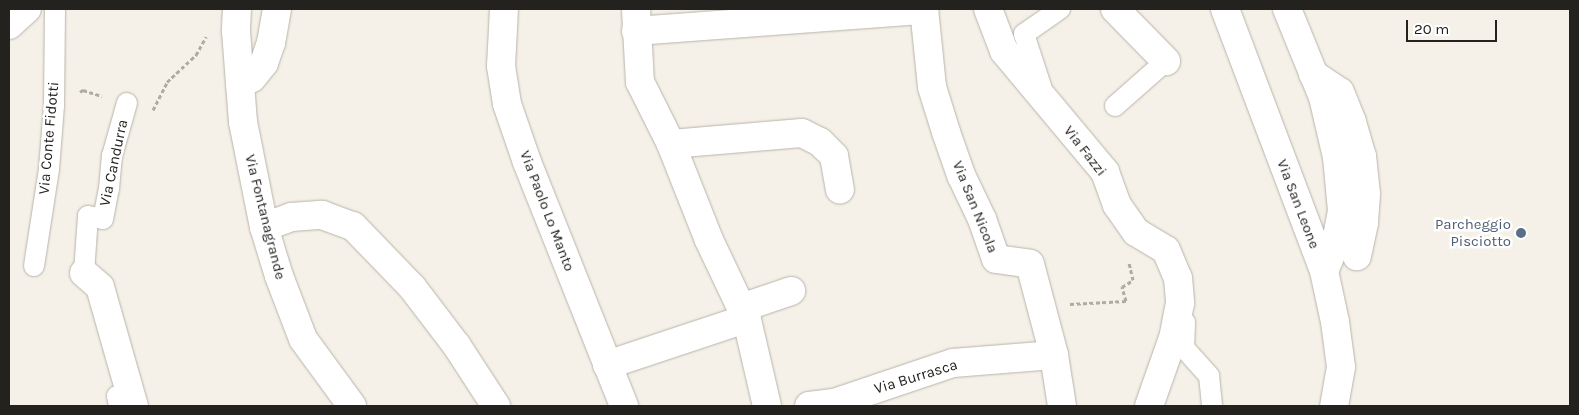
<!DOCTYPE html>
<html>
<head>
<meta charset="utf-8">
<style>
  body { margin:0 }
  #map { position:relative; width:1579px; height:415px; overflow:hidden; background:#f6f1e8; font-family:Karla,sans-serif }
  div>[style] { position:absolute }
  .path>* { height:3px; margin-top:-1.5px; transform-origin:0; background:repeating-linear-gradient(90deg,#afaba4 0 4px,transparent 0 6.5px) }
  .roads { filter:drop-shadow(0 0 1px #b8b3aa) drop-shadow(0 0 1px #b8b3aa) }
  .pedestrian>* { height:20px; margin:-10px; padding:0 10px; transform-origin:10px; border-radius:10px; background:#fff }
  .minor>* { height:28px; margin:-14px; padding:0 14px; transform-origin:14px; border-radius:14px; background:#fff }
  .tertiary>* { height:28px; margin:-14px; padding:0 14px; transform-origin:14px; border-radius:14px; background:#fff }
  .dots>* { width:14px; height:14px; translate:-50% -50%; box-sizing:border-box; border:2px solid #fff; border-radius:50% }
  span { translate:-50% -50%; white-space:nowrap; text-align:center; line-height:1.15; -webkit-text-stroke:5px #fff; paint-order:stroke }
  .street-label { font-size:15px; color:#24221f }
  .service-label { font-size:15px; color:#4e5e75 }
  .right { translate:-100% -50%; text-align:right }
  .frame { position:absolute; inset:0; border:10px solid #24221f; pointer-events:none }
  .scale { position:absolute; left:1406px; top:20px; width:91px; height:22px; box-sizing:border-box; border:2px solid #24221f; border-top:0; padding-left:6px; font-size:15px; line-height:18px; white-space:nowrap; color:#24221f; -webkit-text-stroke:4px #fff; paint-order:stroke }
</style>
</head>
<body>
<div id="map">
  <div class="path">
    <div style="left:80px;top:92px;width:4px;rotate:-34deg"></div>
    <div style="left:83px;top:90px;width:20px;rotate:18deg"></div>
    <div style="left:153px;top:110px;width:31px;rotate:-63deg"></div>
    <div style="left:167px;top:82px;width:40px;rotate:-43deg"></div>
    <div style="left:196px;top:55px;width:21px;rotate:-61deg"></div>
    <div style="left:1070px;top:304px;width:56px;rotate:-3.1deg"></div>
    <div style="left:1126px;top:301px;width:15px;rotate:-106deg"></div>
    <div style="left:1122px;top:287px;width:13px;rotate:-32deg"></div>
    <div style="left:1133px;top:280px;width:18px;rotate:-103deg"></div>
  </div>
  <div class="roads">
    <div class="pedestrian">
      <div style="left:1043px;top:92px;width:61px;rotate:-108.1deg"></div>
      <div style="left:1024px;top:34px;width:44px;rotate:-34.8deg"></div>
      <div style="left:1115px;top:106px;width:68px;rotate:-41.4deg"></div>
      <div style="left:34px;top:266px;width:98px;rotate:-81.2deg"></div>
      <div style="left:49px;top:169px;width:64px;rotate:-85.5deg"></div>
      <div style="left:54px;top:105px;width:96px;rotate:-89.4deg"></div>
      <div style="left:84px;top:273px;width:57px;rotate:-86deg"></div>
      <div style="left:88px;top:216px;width:15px;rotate:11deg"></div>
      <div style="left:103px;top:219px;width:31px;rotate:-79deg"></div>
      <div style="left:109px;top:189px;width:33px;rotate:-85deg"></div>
      <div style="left:112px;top:156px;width:55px;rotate:-74.2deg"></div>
      <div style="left:1185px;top:322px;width:26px;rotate:92deg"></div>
      <div style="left:1184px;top:348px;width:38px;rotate:48deg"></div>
      <div style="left:1209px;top:376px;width:30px;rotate:84deg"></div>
      <div style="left:119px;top:406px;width:10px;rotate:-101deg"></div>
      <div style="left:117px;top:396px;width:14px;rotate:-12deg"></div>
    </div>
    <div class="minor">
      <div style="left:237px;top:9px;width:22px;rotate:93deg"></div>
      <div style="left:236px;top:31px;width:91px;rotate:85.6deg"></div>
      <div style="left:243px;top:122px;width:107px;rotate:78.7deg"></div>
      <div style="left:264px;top:227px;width:51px;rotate:73deg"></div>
      <div style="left:279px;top:276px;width:67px;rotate:69.1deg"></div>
      <div style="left:303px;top:339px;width:83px;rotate:53.8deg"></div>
      <div style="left:504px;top:9px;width:57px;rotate:93deg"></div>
      <div style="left:501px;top:66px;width:38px;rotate:81deg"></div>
      <div style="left:507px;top:104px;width:61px;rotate:71deg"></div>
      <div style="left:527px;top:162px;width:263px;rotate:68.3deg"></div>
      <div style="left:636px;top:9px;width:73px;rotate:86.9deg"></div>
      <div style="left:640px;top:82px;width:69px;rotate:63.4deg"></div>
      <div style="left:671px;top:144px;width:103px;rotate:68.4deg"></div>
      <div style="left:709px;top:240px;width:89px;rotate:64.6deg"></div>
      <div style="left:747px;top:320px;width:88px;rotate:76.9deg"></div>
      <div style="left:924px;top:9px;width:78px;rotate:84.1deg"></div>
      <div style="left:932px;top:87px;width:47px;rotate:72.7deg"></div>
      <div style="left:946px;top:132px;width:46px;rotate:70.8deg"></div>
      <div style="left:961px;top:175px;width:49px;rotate:64.5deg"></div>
      <div style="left:982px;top:219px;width:42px;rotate:70.7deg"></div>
      <div style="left:996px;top:259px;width:34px;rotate:8deg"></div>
      <div style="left:1030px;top:264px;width:94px;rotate:75.2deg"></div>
      <div style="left:1054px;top:355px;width:52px;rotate:81.1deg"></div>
      <div style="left:988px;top:9px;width:45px;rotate:69.1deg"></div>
      <div style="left:1004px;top:51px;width:158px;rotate:50.1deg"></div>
      <div style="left:1105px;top:172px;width:35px;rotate:70deg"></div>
      <div style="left:1117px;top:205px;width:33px;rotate:55deg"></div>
      <div style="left:1136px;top:232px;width:35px;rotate:31deg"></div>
      <div style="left:1166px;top:250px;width:30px;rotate:67deg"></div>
      <div style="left:1178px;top:278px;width:25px;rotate:85deg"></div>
      <div style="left:1180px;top:303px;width:36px;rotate:101deg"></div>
      <div style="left:1173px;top:338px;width:72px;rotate:109.4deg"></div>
      <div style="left:1115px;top:9px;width:73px;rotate:45.6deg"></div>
      <div style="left:9px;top:25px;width:24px;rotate:-42deg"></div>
      <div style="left:636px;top:31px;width:289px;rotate:-4.2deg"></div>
      <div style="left:1313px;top:74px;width:32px;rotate:34deg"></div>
      <div style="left:1340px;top:92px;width:32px;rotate:68deg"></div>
      <div style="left:1352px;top:122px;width:35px;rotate:74deg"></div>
      <div style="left:1362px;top:156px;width:38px;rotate:84deg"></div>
      <div style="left:1366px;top:194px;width:29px;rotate:94deg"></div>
      <div style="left:1364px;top:223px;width:34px;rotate:102deg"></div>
      <div style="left:240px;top:84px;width:13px;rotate:-27deg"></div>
      <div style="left:252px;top:78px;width:19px;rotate:-51deg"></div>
      <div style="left:264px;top:63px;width:21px;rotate:-71deg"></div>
      <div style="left:271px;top:43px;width:35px;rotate:-80deg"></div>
      <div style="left:671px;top:144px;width:131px;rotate:-4.8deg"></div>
      <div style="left:802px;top:133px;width:20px;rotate:27deg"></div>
      <div style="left:820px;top:142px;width:20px;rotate:45deg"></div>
      <div style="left:834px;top:156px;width:34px;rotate:80deg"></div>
      <div style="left:264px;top:227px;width:29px;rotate:-20deg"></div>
      <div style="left:291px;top:217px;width:31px;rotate:-4deg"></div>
      <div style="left:322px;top:215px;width:33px;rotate:20deg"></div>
      <div style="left:353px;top:226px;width:85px;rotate:46deg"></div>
      <div style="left:412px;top:287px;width:74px;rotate:52.7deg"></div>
      <div style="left:457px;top:346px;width:72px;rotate:57deg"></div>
      <div style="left:84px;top:273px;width:21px;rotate:41deg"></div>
      <div style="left:100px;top:287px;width:124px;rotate:74.1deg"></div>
      <div style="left:741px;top:308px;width:53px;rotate:-18.8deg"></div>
      <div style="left:607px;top:365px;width:133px;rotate:-18.4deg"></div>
      <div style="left:809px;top:406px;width:25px;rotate:-7deg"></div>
      <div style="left:834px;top:403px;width:126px;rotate:-18.6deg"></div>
      <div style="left:953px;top:363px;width:101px;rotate:-4.5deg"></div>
    </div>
    <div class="tertiary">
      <div style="left:1225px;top:9px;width:280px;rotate:69.3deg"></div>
      <div style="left:1324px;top:271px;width:52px;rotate:77.8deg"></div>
      <div style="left:1335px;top:322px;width:45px;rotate:82.4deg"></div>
      <div style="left:1341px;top:367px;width:40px;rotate:100deg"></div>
      <div style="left:1287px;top:9px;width:95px;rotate:67.8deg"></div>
      <div style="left:1323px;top:97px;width:62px;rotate:76.9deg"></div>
      <div style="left:1337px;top:157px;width:54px;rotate:84.7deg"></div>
      <div style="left:1342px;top:211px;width:33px;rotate:101deg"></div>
      <div style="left:1336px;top:243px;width:30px;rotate:113deg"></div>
    </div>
  </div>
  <div class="dots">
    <div style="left:1521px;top:233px;background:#5c6f8a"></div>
  </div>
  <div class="street-label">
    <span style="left:49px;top:138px;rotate:-85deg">Via Conte Fidotti</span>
    <span style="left:1085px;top:151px;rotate:52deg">Via Fazzi</span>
    <span style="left:114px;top:163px;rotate:-78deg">Via Candurra</span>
    <span style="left:1298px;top:204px;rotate:69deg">Via San Leone</span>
    <span style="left:975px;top:207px;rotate:68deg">Via San Nicola</span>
    <span style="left:547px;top:211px;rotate:69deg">Via Paolo Lo Manto</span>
    <span style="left:265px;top:217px;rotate:76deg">Via Fontanagrande</span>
    <span style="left:916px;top:377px;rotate:-17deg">Via Burrasca</span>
  </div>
  <div class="service-label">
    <span class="right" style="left:1511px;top:233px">Parcheggio<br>Pisciotto</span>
  </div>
  <div class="frame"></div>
  <div class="scale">20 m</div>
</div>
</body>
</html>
